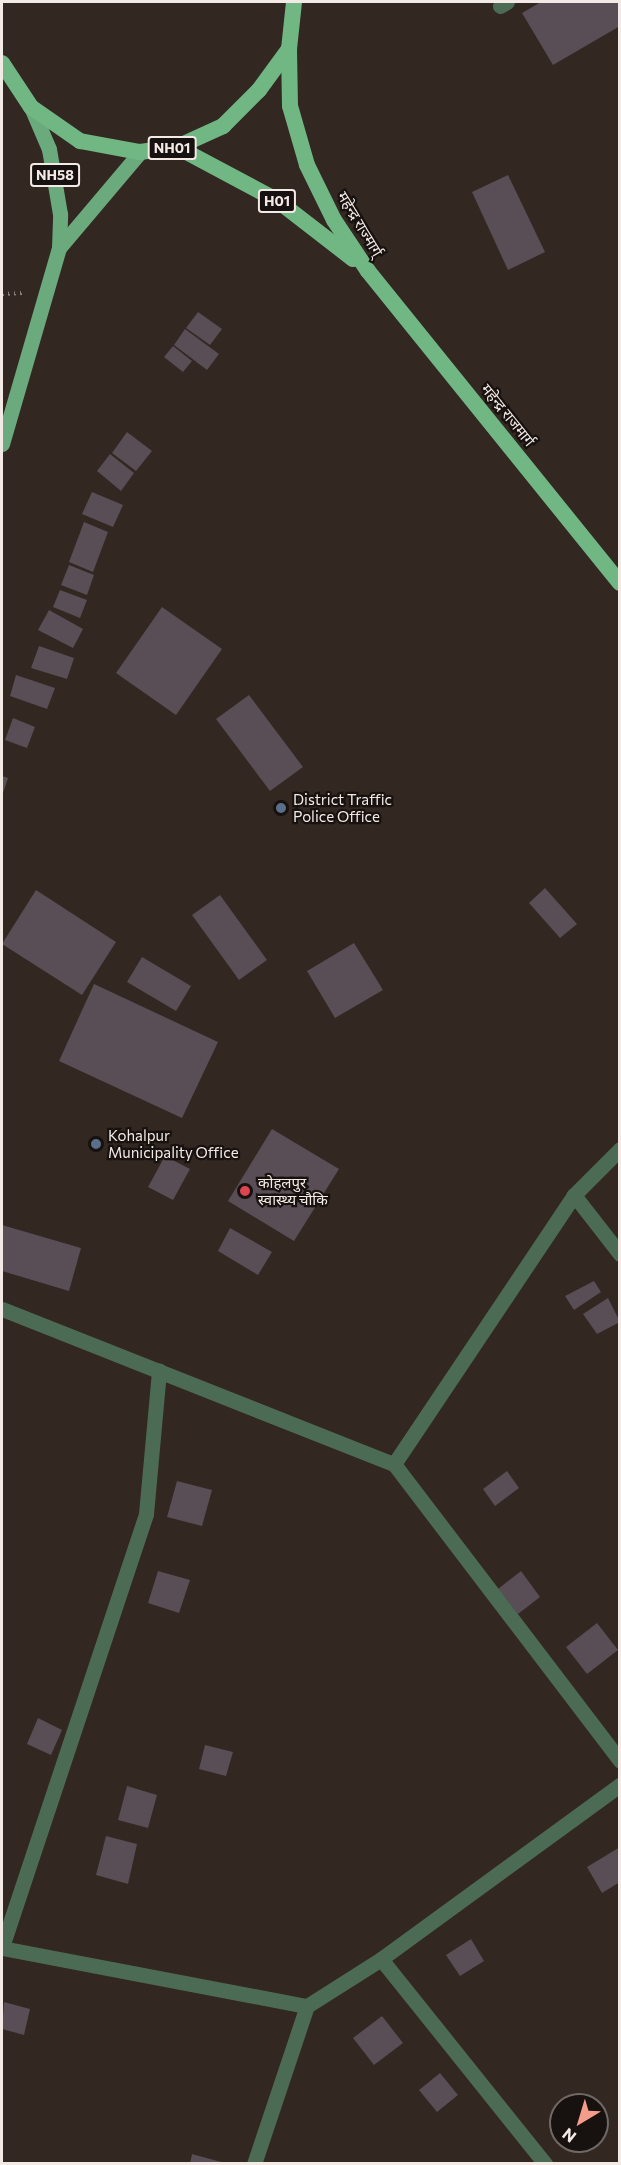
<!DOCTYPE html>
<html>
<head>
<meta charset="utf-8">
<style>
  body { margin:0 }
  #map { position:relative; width:621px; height:2165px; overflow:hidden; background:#332721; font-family:Commissioner,"Noto Sans Devanagari",sans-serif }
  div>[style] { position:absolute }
  .building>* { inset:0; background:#594d56 }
  .path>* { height:4px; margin-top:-2px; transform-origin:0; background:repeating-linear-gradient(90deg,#877c77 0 1.5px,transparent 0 6px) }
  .service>* { height:15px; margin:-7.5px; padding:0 7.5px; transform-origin:7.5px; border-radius:7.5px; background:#4c6b54 }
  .minor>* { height:15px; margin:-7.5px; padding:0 7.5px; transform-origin:7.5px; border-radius:7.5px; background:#4c6b54 }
  .primary>* { height:15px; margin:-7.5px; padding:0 7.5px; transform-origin:7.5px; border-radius:7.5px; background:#6aaa7c }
  .trunk>* { height:16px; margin:-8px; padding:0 8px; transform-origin:8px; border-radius:8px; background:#70b784 }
  .dots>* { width:16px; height:16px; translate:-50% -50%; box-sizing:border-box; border:3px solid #17110f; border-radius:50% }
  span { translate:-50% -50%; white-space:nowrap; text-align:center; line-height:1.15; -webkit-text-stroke:4.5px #17110f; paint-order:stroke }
  .shield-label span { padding:2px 4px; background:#17110f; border:2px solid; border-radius:4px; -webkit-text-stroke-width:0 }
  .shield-label { font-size:14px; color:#f3eae6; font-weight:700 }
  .street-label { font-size:15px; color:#f3eae6 }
  .poi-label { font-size:15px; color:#f3eae6 }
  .left { translate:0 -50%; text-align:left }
  .frame { position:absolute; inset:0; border:3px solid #f3eae6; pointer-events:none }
  .north { position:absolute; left:549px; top:2093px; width:60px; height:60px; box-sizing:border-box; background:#17110f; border:2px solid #6f6865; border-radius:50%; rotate:218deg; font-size:16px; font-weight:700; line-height:24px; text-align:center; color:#f3eae6 }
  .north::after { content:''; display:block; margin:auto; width:21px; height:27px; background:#f49d8b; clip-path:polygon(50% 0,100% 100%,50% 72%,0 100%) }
</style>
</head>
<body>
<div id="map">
  <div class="building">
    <div style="clip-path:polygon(541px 2px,620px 2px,620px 26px,553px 65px,522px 13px)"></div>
    <div style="clip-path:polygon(508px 175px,545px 252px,508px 270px,472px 192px)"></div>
    <div style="clip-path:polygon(198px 312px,222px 329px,210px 345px,186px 328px)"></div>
    <div style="clip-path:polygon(185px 329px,219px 354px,207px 370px,174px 345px)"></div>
    <div style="clip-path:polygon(173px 346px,192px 361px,183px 372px,164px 357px)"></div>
    <div style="clip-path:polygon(127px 432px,152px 451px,136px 471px,112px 453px)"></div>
    <div style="clip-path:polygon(110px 454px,134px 473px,121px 491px,97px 471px)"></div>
    <div style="clip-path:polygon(92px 492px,123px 505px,113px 527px,82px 514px)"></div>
    <div style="clip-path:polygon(84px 522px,108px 532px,93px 572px,69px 562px)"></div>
    <div style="clip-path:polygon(69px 565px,94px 575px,87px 595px,61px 585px)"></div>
    <div style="clip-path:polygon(60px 590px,87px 600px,80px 618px,53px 607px)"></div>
    <div style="clip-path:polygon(162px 607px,222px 649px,176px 715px,116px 673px)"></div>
    <div style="clip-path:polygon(49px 610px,83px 629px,73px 648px,38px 630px)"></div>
    <div style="clip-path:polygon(39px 646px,74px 658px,67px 679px,31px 668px)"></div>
    <div style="clip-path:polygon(16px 675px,55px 688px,47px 709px,10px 696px)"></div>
    <div style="clip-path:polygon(249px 695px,303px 767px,270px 791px,216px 719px)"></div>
    <div style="clip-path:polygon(13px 718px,35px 727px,27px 748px,5px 740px)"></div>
    <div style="clip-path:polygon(2px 776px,8px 778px,2px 796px)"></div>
    <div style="clip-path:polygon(545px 888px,577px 924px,560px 938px,529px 903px)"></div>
    <div style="clip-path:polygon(36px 890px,116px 942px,82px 995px,2px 944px)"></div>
    <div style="clip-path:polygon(220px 895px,267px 960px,239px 980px,192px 915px)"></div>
    <div style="clip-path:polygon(354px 943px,383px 990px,335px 1018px,307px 971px)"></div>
    <div style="clip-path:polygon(142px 957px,191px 986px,176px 1011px,127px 982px)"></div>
    <div style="clip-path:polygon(94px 984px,218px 1042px,182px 1118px,59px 1061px)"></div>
    <div style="clip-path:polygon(272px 1129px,339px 1169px,294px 1241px,228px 1201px)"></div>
    <div style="clip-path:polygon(165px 1156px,190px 1169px,173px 1200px,148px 1187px)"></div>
    <div style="clip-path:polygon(2px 1225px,81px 1248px,69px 1291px,2px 1271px)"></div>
    <div style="clip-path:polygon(230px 1228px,272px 1252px,258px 1275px,218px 1251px)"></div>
    <div style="clip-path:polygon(594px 1281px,601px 1292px,574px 1310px,565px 1296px)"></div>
    <div style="clip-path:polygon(608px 1298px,620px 1322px,597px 1334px,583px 1314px)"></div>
    <div style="clip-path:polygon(507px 1471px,519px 1488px,495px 1506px,483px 1489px)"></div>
    <div style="clip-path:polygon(177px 1481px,212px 1490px,202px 1526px,167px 1517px)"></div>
    <div style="clip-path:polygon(158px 1571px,190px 1580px,179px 1613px,148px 1603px)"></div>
    <div style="clip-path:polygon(521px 1571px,540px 1597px,518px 1614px,498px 1589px)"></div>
    <div style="clip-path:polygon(597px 1623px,618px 1650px,587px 1674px,566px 1647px)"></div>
    <div style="clip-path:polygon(38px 1718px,62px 1730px,51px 1755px,27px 1744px)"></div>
    <div style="clip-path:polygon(205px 1745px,233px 1752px,226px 1776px,199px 1769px)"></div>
    <div style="clip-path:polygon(127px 1786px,157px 1795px,148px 1828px,118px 1820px)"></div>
    <div style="clip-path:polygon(106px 1836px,137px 1844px,128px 1884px,96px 1875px)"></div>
    <div style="clip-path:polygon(620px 1847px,620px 1882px,602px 1893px,587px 1867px)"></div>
    <div style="clip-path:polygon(471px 1939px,484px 1961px,460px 1976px,446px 1955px)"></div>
    <div style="clip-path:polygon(4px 2002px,30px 2009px,24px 2035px,2px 2029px)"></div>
    <div style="clip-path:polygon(382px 2016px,403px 2043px,374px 2065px,353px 2038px)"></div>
    <div style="clip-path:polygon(440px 2073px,458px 2095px,437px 2112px,419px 2090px)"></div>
    <div style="clip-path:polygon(192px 2154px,225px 2163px,225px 2164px,190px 2164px)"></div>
  </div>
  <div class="path">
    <div style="left:2px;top:294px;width:21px;rotate:-3deg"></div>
  </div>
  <div class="service">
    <div style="left:500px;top:6px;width:8px;rotate:-30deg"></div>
  </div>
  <div class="minor">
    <div style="left:574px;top:1195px;width:75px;rotate:52.1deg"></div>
    <div style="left:2px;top:1309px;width:422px;rotate:21.6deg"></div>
    <div style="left:394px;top:1464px;width:373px;rotate:52.7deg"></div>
    <div style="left:394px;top:1464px;width:324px;rotate:-56.2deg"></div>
    <div style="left:574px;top:1195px;width:65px;rotate:-45deg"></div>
    <div style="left:2px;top:1947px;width:456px;rotate:-71.6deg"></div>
    <div style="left:146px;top:1514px;width:144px;rotate:-84.8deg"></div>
    <div style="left:2px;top:1948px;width:310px;rotate:10.8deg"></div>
    <div style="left:307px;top:2006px;width:88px;rotate:-32.4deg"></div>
    <div style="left:381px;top:1959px;width:296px;rotate:-36.1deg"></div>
    <div style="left:381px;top:1959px;width:263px;rotate:51.3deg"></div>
    <div style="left:254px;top:2164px;width:167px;rotate:-71.5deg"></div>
  </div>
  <div class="primary">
    <div style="left:59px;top:248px;width:126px;rotate:-49.8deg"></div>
    <div style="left:2px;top:444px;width:204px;rotate:-73.8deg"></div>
    <div style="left:59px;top:248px;width:34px;rotate:-88deg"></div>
    <div style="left:60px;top:214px;width:66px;rotate:-99.6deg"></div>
    <div style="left:49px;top:149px;width:46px;rotate:-113.2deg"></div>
  </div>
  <div class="trunk">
    <div style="left:289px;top:49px;width:57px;rotate:89deg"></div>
    <div style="left:290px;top:106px;width:61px;rotate:73.9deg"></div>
    <div style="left:307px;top:165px;width:61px;rotate:63.9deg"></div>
    <div style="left:334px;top:220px;width:61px;rotate:56.3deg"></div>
    <div style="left:368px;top:271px;width:401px;rotate:51.1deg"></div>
    <div style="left:2px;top:63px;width:53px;rotate:56.6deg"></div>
    <div style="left:31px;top:107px;width:60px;rotate:34.8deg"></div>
    <div style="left:80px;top:141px;width:61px;rotate:10.4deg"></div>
    <div style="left:140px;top:152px;width:37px;rotate:-8deg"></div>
    <div style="left:177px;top:147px;width:51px;rotate:-24.5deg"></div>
    <div style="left:223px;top:126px;width:51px;rotate:-45deg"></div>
    <div style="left:259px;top:90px;width:51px;rotate:-53.8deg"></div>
    <div style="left:289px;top:49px;width:47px;rotate:-83.9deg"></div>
    <div style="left:177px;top:147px;width:115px;rotate:28.1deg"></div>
    <div style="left:278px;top:201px;width:95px;rotate:37.7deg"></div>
  </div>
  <div class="dots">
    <div style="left:281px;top:808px;background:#5c6f8a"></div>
    <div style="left:96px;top:1144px;background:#5c6f8a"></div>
    <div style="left:245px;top:1191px;background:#e0444e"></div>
  </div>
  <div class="shield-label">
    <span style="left:172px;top:148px">NH01</span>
    <span style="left:55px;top:175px">NH58</span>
    <span style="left:277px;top:201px">H01</span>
  </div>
  <div class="street-label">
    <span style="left:360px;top:224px;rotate:59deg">महेन्द्र राज्मार्ग्</span>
    <span style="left:508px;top:415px;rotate:51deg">महेन्द्र राजमार्ग</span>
  </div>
  <div class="poi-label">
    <span class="left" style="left:293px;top:808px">District Traffic<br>Police Office</span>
    <span class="left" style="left:108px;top:1144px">Kohalpur<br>Municipality Office</span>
    <span class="left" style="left:258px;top:1191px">कोहलपुर<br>स्वास्थ्य चौकि</span>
  </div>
  <div class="frame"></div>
  <div class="north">N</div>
</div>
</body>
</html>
